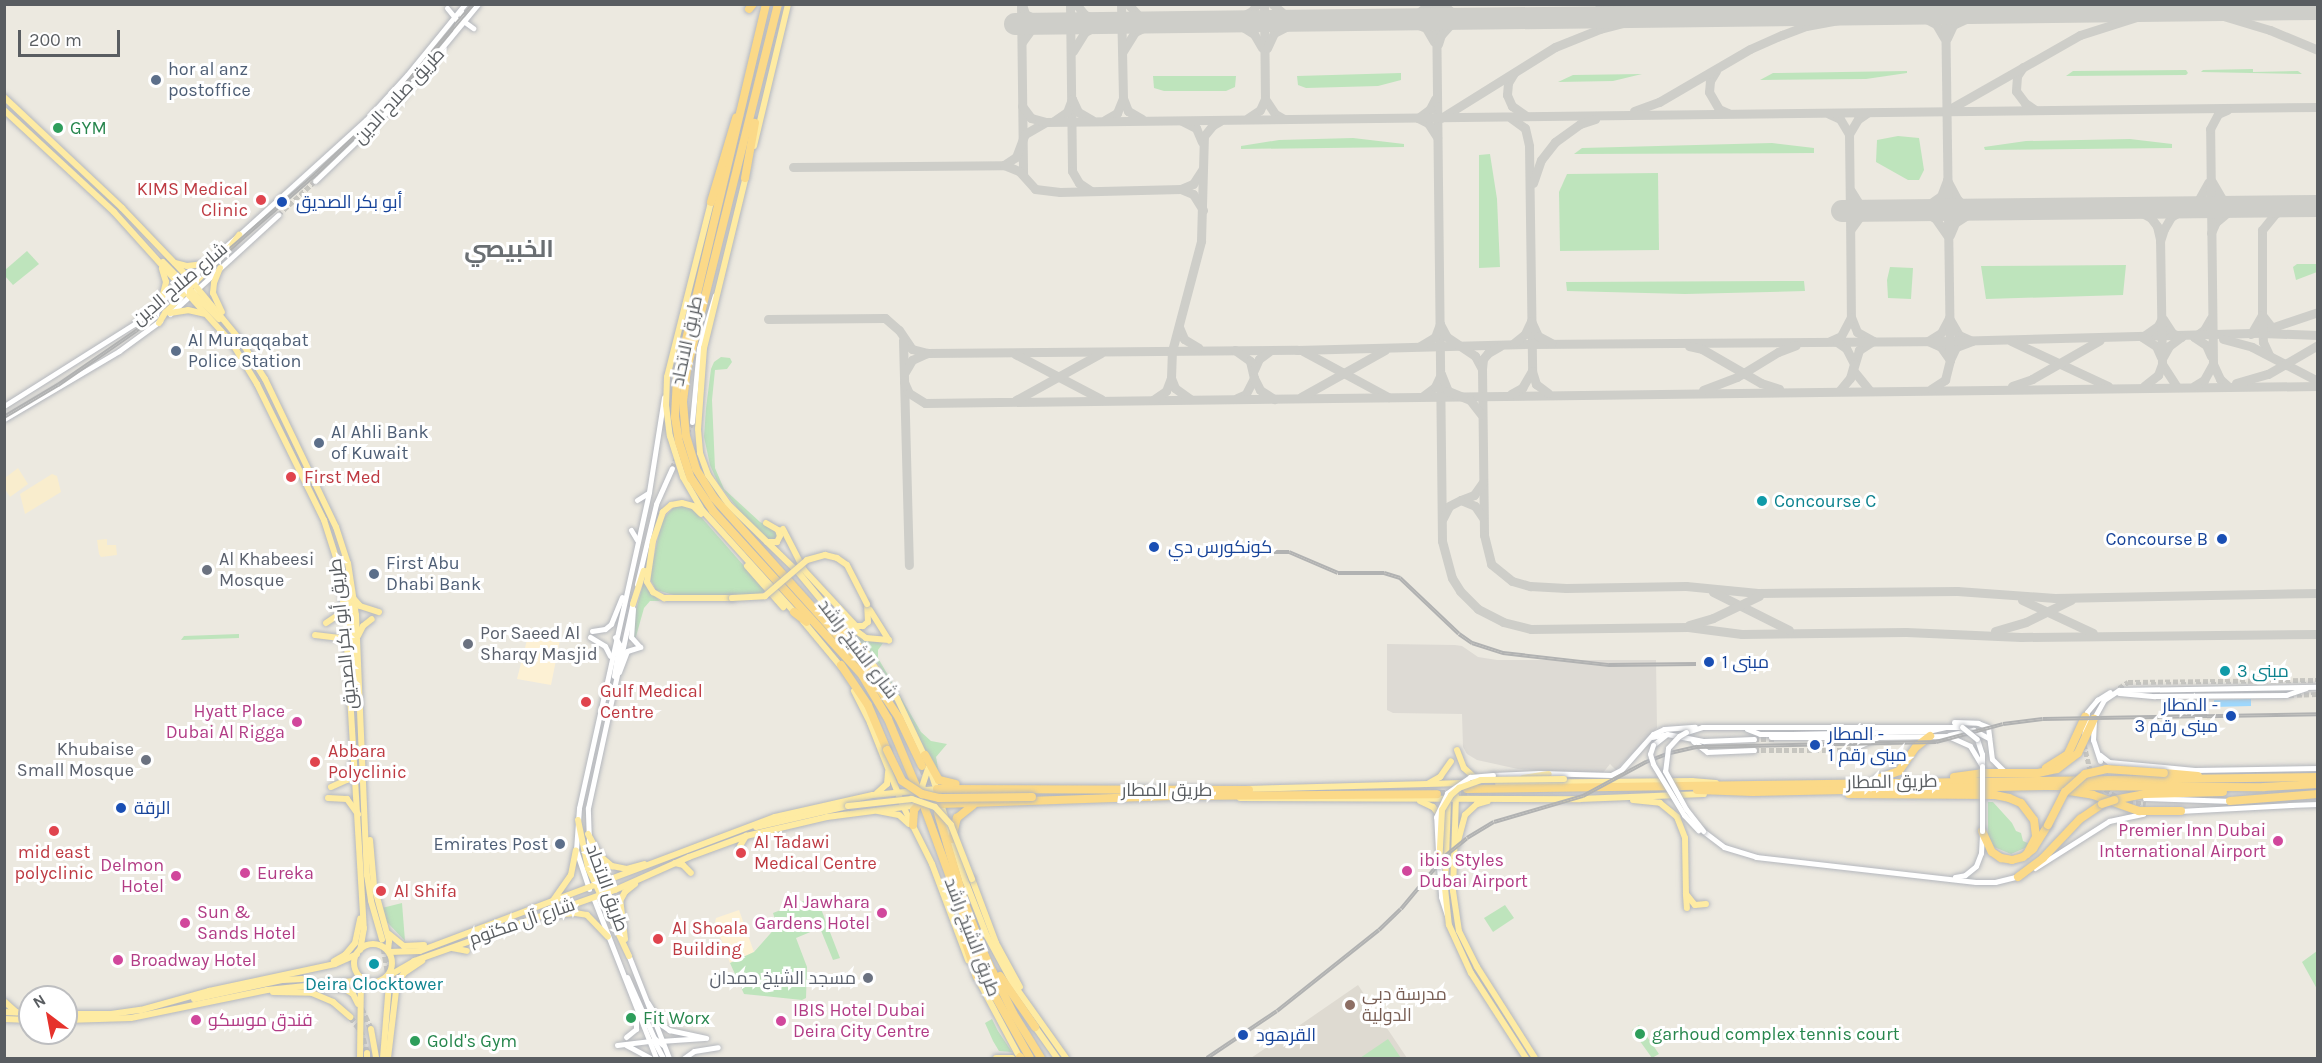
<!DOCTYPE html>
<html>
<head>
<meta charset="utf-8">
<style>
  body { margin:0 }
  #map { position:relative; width:2322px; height:1063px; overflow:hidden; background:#ece9e0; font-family:Karla,Cairo,sans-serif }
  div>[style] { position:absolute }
  .commercial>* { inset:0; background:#fdf1d4 }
  .industrial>* { inset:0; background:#dddad4 }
  .education>* { inset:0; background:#dedad1 }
  .green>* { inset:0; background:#bee4bc }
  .sand>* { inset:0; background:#f9edcd }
  .water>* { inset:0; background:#9ed8fd }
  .taxiway>* { height:9px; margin:-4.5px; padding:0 4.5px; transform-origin:4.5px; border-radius:4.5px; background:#cecec9 }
  .runway>* { height:22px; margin:-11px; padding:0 11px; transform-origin:11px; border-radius:11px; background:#cecec9 }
  .secondary-tunnel>* { height:5px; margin-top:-2.5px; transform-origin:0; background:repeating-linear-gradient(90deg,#c7c6c0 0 5px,transparent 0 7.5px) }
  .primary-tunnel>* { height:6px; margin-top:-3px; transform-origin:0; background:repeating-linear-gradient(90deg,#c7c6c0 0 6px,transparent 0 9px) }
  .highway-tunnel>* { height:8px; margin-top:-4px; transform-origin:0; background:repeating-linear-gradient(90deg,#c7c6c0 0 8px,transparent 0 12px) }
  .roads { filter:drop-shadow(0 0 2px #b4b7bd) drop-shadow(0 0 2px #b4b7bd) }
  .secondary>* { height:5px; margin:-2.5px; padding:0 2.5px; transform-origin:2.5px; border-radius:2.5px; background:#fff }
  .primary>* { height:6px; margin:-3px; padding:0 3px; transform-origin:3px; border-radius:3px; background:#feeba3 }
  .primary>.ring { margin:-3px; padding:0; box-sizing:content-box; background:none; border:6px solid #feeba3; border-radius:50% }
  .highway>* { height:8px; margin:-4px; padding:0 4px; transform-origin:4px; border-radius:4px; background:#fbd988 }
  .rail>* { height:4px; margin-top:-2px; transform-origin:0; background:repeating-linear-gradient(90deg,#fff 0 4.5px,#b1b2b2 0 9px); box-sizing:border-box; border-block:2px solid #b1b2b2 }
  .bridges { filter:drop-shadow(0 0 2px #b4b7bd) drop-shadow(0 0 2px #b4b7bd) }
  .secondary-bridge>* { height:5px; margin:-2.5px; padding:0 2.5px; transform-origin:2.5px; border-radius:2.5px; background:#fff }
  .primary-bridge>* { height:6px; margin:-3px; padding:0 3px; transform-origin:3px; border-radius:3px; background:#feeba3 }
  .highway-bridge>* { height:8px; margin:-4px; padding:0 4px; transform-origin:4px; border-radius:4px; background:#fbd988 }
  .dots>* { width:16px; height:16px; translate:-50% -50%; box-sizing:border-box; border:3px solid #fff; border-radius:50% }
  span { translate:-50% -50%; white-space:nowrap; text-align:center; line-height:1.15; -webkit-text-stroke:6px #fff; paint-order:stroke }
  .service-label { font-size:18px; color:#4e5e75 }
  .left { translate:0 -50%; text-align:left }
  .right { translate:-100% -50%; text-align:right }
  .street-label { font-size:18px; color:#595d61 }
  .leisure-label { font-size:18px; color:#27864d }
  .health-label { font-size:18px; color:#be3a42 }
  .transit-label { font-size:18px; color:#164399 }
  .culture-label { font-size:18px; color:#0d838f }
  .worship-label { font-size:18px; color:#5b616d }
  .hotel-label { font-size:18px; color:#b23c85 }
  .education-label { font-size:18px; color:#785e54 }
  .district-label { font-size:24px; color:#6a6f73; font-weight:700 }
  .frame { position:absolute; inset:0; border:6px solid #595d61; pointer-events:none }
  .north { position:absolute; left:18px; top:985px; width:60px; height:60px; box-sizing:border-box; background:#fff; border:2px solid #bdbec0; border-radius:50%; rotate:328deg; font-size:16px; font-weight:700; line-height:24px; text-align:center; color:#595d61 }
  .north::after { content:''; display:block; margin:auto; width:21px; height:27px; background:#e6322c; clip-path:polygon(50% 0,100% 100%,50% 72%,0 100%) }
  .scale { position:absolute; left:18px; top:30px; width:102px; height:27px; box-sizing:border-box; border:3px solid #595d61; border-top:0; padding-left:8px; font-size:18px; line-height:21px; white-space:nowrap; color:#595d61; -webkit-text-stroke:4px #fff; paint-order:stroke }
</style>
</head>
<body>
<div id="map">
  <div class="commercial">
    <div style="clip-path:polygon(530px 628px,561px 635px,551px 685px,517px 679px)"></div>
    <div style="clip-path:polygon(739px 910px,754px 952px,730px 963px,715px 922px,716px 918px)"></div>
  </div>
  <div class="industrial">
    <div style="clip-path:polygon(1387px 644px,1455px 645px,1462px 646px,1478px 657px,1497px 660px,1656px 660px,1657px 728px,1616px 770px,1610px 764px,1602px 774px,1518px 769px,1477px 760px,1467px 754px,1463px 747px,1462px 714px,1393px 713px,1387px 710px)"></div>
  </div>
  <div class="education">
    <div style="clip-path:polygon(1358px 985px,1407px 1058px,1251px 1058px,1300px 1025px)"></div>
  </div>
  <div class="green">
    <div style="clip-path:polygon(2253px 69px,2253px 72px,2298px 71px,2302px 74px,2201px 72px,2203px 70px)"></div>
    <div style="clip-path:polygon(2186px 70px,2188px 73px,2186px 75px,2066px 76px,2073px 71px)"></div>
    <div style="clip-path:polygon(1907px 71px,1907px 73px,1866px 79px,1760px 80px,1773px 73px)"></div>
    <div style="clip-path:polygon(1401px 73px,1401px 80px,1378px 86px,1306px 88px,1298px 85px,1297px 76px)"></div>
    <div style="clip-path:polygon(1642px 74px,1613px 81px,1558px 82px,1573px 75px)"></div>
    <div style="clip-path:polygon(1153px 76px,1236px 76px,1235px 87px,1226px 91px,1164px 91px,1154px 88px)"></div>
    <div style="clip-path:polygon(1898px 136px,1919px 138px,1924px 170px,1919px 180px,1908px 180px,1876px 162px,1877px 140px)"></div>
    <div style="clip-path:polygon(1353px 138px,1404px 144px,1404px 147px,1241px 149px,1241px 146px,1279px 140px)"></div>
    <div style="clip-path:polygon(2130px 139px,2172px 144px,2172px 148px,1985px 150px,1984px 147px,2026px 141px)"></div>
    <div style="clip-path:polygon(1772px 143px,1814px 148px,1814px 153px,1574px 154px,1582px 148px)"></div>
    <div style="clip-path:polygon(1490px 154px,1497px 199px,1500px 267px,1479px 268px,1479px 155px)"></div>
    <div style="clip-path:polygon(1658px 173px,1659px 250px,1560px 251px,1559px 192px,1567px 174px)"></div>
    <div style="clip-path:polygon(27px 251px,39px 264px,13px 285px,5px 276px,5px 270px)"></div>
    <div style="clip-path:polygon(2297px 264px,2317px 264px,2317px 272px,2296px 280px,2293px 267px)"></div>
    <div style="clip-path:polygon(2126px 265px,2123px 295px,1986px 299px,1981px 266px)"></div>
    <div style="clip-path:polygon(1890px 267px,1913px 268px,1911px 299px,1888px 298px,1887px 280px)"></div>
    <div style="clip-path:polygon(1804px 281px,1805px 291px,1685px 294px,1567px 291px,1566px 282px)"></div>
    <div style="clip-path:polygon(721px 357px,730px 358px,732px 362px,727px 369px,715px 370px,712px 400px,715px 468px,724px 489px,760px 522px,777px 531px,778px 539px,769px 540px,745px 518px,718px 483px,710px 465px,704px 437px,706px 408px,711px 369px,714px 362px)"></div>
    <div style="clip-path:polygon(679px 505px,695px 510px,766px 591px,756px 595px,674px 595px,656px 590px,650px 578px,651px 571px,662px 520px,673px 508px)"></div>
    <div style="clip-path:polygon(644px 581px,648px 590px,660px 601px,650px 601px,644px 608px,635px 640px,632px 634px,636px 610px)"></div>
    <div style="clip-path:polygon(239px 634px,239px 638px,181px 640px,184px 636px)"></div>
    <div style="clip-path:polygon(854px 635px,867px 641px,883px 643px,878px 650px,878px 658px,921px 732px,931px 741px,947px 744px,936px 757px,939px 773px,935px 771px,897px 692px,879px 665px)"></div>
    <div style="clip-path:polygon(1988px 802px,1993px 802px,2012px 823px,2016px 831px,2021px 833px,2023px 841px,2030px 844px,2025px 848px,2011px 854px,1994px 847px,1988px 836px)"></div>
    <div style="clip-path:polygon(816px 896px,840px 958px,833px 960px,820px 928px,796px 938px,807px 967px,806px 998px,802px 1000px,744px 994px,730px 963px,754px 952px,777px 926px,773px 913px)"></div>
    <div style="clip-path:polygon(402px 903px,405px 941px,386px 921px,382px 908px)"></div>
    <div style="clip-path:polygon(1505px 905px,1514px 918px,1493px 932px,1484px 918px)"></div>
    <div style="clip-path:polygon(2317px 951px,2317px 989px,2302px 962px)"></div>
    <div style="clip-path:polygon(992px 1019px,998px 1031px,1012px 1052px,999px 1051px,993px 1041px,985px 1023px)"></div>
    <div style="clip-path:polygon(1639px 1025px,1659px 1054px,1652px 1058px,1632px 1030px)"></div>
    <div style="clip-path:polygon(1388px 1039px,1401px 1058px,1360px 1058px)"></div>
  </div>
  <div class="sand">
    <div style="clip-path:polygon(18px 468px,28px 484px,10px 497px,5px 489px,5px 478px)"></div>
    <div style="clip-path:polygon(52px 474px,57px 476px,61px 492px,25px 514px,20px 494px)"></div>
    <div style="clip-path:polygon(107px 539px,107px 545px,116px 545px,117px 555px,101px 557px,99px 554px,97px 540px)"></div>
  </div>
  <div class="water">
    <div style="clip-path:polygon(2251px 699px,2251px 706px,2214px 707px,2214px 700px)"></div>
  </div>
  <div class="taxiway">
    <div style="left:1021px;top:4px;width:171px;rotate:89.3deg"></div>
    <div style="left:1022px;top:4px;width:10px;rotate:73deg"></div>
    <div style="left:1025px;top:14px;width:21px;rotate:25deg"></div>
    <div style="left:1070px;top:4px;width:167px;rotate:89.3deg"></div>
    <div style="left:1072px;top:171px;width:14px;rotate:60deg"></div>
    <div style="left:1079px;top:183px;width:14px;rotate:34deg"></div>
    <div style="left:1076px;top:4px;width:14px;rotate:51deg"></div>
    <div style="left:1085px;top:15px;width:19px;rotate:21deg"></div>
    <div style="left:1257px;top:4px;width:9px;rotate:126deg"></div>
    <div style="left:1252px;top:11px;width:21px;rotate:152deg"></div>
    <div style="left:1233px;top:21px;width:25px;rotate:32deg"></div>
    <div style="left:1254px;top:34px;width:16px;rotate:60deg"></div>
    <div style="left:1264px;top:4px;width:95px;rotate:89.4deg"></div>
    <div style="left:1265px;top:99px;width:18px;rotate:56deg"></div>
    <div style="left:1275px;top:114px;width:10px;rotate:29deg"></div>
    <div style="left:1429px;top:4px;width:17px;rotate:140deg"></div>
    <div style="left:1416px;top:15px;width:14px;rotate:163deg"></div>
    <div style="left:1403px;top:19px;width:25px;rotate:21deg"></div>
    <div style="left:1426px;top:28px;width:16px;rotate:60deg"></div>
    <div style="left:1436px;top:4px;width:537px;rotate:89.36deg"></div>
    <div style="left:1442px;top:541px;width:38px;rotate:75deg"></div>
    <div style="left:1452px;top:578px;width:15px;rotate:58deg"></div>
    <div style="left:1460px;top:591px;width:25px;rotate:45deg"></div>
    <div style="left:1478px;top:609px;width:28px;rotate:27deg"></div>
    <div style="left:1503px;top:622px;width:29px;rotate:14deg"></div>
    <div style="left:1531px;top:629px;width:157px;rotate:-0.7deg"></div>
    <div style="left:1688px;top:627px;width:54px;rotate:7.4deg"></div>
    <div style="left:1742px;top:634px;width:164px;rotate:-0.7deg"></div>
    <div style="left:1906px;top:632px;width:115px;rotate:2.5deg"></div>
    <div style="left:2021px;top:637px;width:297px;rotate:-0.6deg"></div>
    <div style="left:1599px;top:4px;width:50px;rotate:13.8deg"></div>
    <div style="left:1811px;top:4px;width:52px;rotate:10deg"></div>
    <div style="left:1933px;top:4px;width:20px;rotate:153deg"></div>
    <div style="left:1915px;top:13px;width:24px;rotate:28deg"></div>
    <div style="left:1936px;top:24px;width:16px;rotate:60deg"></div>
    <div style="left:2197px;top:9px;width:25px;rotate:-12deg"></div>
    <div style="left:2188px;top:11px;width:32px;rotate:7deg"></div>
    <div style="left:2220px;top:15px;width:52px;rotate:16.7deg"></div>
    <div style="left:2270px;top:30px;width:52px;rotate:22.6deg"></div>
    <div style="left:1947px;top:38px;width:14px;rotate:-65deg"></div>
    <div style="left:1953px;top:25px;width:29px;rotate:-25deg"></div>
    <div style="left:1979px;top:13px;width:13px;rotate:-171deg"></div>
    <div style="left:1966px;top:11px;width:11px;rotate:-142deg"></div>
    <div style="left:1022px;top:42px;width:17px;rotate:-54deg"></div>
    <div style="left:1032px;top:28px;width:13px;rotate:-23deg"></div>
    <div style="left:1438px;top:44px;width:9px;rotate:-72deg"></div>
    <div style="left:1441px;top:35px;width:13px;rotate:-48deg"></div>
    <div style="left:1450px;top:25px;width:18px;rotate:-22deg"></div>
    <div style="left:1467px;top:18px;width:18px;rotate:-158deg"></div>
    <div style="left:1450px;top:11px;width:10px;rotate:-135deg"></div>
    <div style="left:1267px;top:48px;width:17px;rotate:-65deg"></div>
    <div style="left:1274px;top:33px;width:28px;rotate:-27deg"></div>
    <div style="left:1299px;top:20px;width:14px;rotate:-163deg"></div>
    <div style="left:1286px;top:16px;width:18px;rotate:-139deg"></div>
    <div style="left:1073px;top:51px;width:22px;rotate:-58deg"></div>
    <div style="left:1085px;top:32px;width:21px;rotate:-28deg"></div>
    <div style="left:1123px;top:51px;width:22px;rotate:-58deg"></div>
    <div style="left:1135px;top:32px;width:25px;rotate:-26deg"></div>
    <div style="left:1158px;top:21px;width:20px;rotate:-165deg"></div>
    <div style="left:1139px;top:16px;width:16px;rotate:-133deg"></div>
    <div style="left:2023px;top:67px;width:11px;rotate:124deg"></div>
    <div style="left:2017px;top:76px;width:15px;rotate:94deg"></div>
    <div style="left:2016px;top:91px;width:15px;rotate:53deg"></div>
    <div style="left:2025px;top:103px;width:11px;rotate:34deg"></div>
    <div style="left:1716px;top:71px;width:12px;rotate:121deg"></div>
    <div style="left:1710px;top:81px;width:11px;rotate:95deg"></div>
    <div style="left:1709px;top:92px;width:20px;rotate:60deg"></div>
    <div style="left:1719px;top:109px;width:10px;rotate:24deg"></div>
    <div style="left:1514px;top:73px;width:12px;rotate:121deg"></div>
    <div style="left:1508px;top:83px;width:12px;rotate:95deg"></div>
    <div style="left:1507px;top:95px;width:12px;rotate:66deg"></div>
    <div style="left:1512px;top:106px;width:16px;rotate:35deg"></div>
    <div style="left:1123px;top:98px;width:14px;rotate:69deg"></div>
    <div style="left:1128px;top:111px;width:16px;rotate:30deg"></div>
    <div style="left:1435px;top:99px;width:11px;rotate:117deg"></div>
    <div style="left:1430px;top:109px;width:15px;rotate:143deg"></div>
    <div style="left:1418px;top:118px;width:11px;rotate:27deg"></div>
    <div style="left:1428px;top:123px;width:17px;rotate:57deg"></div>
    <div style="left:1948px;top:110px;width:152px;rotate:-29.6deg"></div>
    <div style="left:2080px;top:35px;width:66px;rotate:-17.6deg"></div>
    <div style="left:2143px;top:15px;width:45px;rotate:-5.1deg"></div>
    <div style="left:2188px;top:11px;width:57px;rotate:-173deg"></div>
    <div style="left:1634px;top:111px;width:27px;rotate:-20deg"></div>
    <div style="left:1659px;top:102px;width:105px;rotate:-30.2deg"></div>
    <div style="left:1750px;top:49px;width:35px;rotate:-24deg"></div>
    <div style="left:1782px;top:35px;width:26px;rotate:-21deg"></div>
    <div style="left:1806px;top:26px;width:66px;rotate:-10.5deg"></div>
    <div style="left:1867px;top:113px;width:11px;rotate:146deg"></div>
    <div style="left:1858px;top:119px;width:17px;rotate:121deg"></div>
    <div style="left:1849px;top:134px;width:77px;rotate:89.3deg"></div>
    <div style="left:1850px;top:211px;width:106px;rotate:89.5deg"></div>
    <div style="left:1851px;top:317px;width:16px;rotate:68deg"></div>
    <div style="left:1857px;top:332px;width:18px;rotate:29deg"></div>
    <div style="left:1873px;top:341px;width:17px;rotate:147deg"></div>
    <div style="left:1859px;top:350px;width:21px;rotate:107deg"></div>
    <div style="left:1853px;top:370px;width:27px;rotate:51deg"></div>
    <div style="left:1829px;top:114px;width:12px;rotate:24deg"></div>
    <div style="left:1840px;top:119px;width:17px;rotate:59deg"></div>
    <div style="left:1248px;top:118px;width:14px;rotate:-34deg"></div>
    <div style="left:1260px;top:110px;width:12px;rotate:-66deg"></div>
    <div style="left:1441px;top:118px;width:134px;rotate:-31.9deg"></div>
    <div style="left:1555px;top:47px;width:48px;rotate:-21.8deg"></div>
    <div style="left:1600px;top:29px;width:52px;rotate:-14.6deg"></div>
    <div style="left:1511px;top:118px;width:17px;rotate:36deg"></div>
    <div style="left:1525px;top:128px;width:18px;rotate:77deg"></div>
    <div style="left:1529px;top:146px;width:225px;rotate:89.2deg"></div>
    <div style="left:1105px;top:120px;width:14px;rotate:-30deg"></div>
    <div style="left:1117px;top:113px;width:16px;rotate:-68deg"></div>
    <div style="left:1123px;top:98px;width:94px;rotate:-91.2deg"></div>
    <div style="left:1054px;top:121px;width:16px;rotate:-35deg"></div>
    <div style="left:1067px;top:112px;width:14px;rotate:-69deg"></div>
    <div style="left:1072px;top:99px;width:14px;rotate:65deg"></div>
    <div style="left:1078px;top:112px;width:16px;rotate:30deg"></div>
    <div style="left:1182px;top:121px;width:16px;rotate:27deg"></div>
    <div style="left:1196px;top:128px;width:15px;rotate:67deg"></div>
    <div style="left:1046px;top:122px;width:1272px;rotate:-0.68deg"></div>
    <div style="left:1004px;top:165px;width:14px;rotate:-34deg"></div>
    <div style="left:1016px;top:157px;width:25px;rotate:-69deg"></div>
    <div style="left:1025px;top:134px;width:24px;rotate:-30deg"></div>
    <div style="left:1046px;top:122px;width:16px;rotate:-165deg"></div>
    <div style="left:1031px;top:118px;width:15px;rotate:-127deg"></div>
    <div style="left:793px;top:167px;width:211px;rotate:-0.5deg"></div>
    <div style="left:1004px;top:165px;width:16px;rotate:22deg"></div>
    <div style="left:1019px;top:171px;width:24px;rotate:48deg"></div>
    <div style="left:1035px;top:189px;width:25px;rotate:7deg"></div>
    <div style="left:1060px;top:192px;width:121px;rotate:-1.4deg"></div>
    <div style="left:1181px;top:189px;width:13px;rotate:23deg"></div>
    <div style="left:1193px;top:194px;width:19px;rotate:58deg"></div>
    <div style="left:1533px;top:183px;width:24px;rotate:-71deg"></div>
    <div style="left:1541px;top:160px;width:23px;rotate:-52deg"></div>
    <div style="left:1555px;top:142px;width:31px;rotate:-36deg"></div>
    <div style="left:1580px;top:124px;width:16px;rotate:-18deg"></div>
    <div style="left:1181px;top:189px;width:13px;rotate:-23deg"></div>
    <div style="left:1193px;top:184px;width:17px;rotate:-57deg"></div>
    <div style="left:1851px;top:191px;width:19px;rotate:58deg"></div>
    <div style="left:1861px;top:207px;width:13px;rotate:18deg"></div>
    <div style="left:1873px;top:211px;width:13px;rotate:162deg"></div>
    <div style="left:1861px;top:215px;width:17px;rotate:126deg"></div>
    <div style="left:2133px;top:208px;width:21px;rotate:29deg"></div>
    <div style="left:2151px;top:218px;width:10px;rotate:53deg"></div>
    <div style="left:2157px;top:226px;width:13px;rotate:77deg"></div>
    <div style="left:1921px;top:210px;width:24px;rotate:-35deg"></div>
    <div style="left:1941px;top:196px;width:17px;rotate:-69deg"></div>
    <div style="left:1947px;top:180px;width:21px;rotate:62deg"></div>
    <div style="left:1957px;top:199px;width:8px;rotate:45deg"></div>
    <div style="left:1963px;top:205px;width:13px;rotate:23deg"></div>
    <div style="left:1975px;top:210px;width:24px;rotate:147deg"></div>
    <div style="left:1955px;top:223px;width:13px;rotate:113deg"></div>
    <div style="left:1921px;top:210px;width:16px;rotate:30deg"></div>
    <div style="left:1935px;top:218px;width:21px;rotate:55deg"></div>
    <div style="left:2211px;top:233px;width:12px;rotate:-66deg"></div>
    <div style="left:2216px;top:222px;width:23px;rotate:-40deg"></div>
    <div style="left:2234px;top:207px;width:14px;rotate:-146deg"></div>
    <div style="left:2222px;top:199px;width:20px;rotate:-120deg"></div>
    <div style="left:1949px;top:318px;width:20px;rotate:60deg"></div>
    <div style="left:1959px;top:335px;width:14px;rotate:25deg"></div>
    <div style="left:1972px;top:341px;width:17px;rotate:159deg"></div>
    <div style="left:1956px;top:347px;width:14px;rotate:115deg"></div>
    <div style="left:1950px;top:360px;width:16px;rotate:-125deg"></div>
    <div style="left:1941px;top:347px;width:14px;rotate:-155deg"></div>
    <div style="left:1928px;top:341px;width:15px;rotate:-32deg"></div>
    <div style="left:1941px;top:333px;width:17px;rotate:-62deg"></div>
    <div style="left:2211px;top:318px;width:14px;rotate:120deg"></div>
    <div style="left:2204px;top:330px;width:12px;rotate:145deg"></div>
    <div style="left:2194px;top:337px;width:14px;rotate:34deg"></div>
    <div style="left:2206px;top:345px;width:12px;rotate:66deg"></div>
    <div style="left:768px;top:319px;width:117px;rotate:-0.5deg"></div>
    <div style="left:885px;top:318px;width:18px;rotate:41deg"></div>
    <div style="left:899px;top:330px;width:23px;rotate:56deg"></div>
    <div style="left:912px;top:349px;width:16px;rotate:15deg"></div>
    <div style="left:927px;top:353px;width:370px;rotate:-0.5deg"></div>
    <div style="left:1297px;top:350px;width:234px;rotate:-1.5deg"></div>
    <div style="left:1531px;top:344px;width:419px;rotate:-0.4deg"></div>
    <div style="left:1950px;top:341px;width:312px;rotate:-1.5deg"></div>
    <div style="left:2262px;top:333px;width:56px;rotate:2deg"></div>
    <div style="left:2163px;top:319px;width:17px;rotate:57deg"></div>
    <div style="left:2172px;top:333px;width:10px;rotate:24deg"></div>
    <div style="left:2181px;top:337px;width:15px;rotate:143deg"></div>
    <div style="left:2169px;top:346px;width:13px;rotate:119deg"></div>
    <div style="left:2161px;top:320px;width:7px;rotate:117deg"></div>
    <div style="left:2158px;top:326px;width:19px;rotate:145deg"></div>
    <div style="left:2142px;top:337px;width:17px;rotate:33deg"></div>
    <div style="left:2156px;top:346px;width:12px;rotate:66deg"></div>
    <div style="left:1179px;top:327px;width:13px;rotate:67deg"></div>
    <div style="left:1184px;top:339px;width:17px;rotate:31deg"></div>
    <div style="left:2268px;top:329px;width:53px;rotate:-18.8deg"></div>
    <div style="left:2276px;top:333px;width:23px;rotate:-128deg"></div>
    <div style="left:2262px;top:315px;width:85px;rotate:-90deg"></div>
    <div style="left:2262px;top:230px;width:22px;rotate:-51deg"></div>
    <div style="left:2276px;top:213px;width:23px;rotate:-18deg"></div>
    <div style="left:2251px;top:334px;width:22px;rotate:-60deg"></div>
    <div style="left:2262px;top:315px;width:27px;rotate:88deg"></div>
    <div style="left:2263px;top:342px;width:14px;rotate:65deg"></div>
    <div style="left:2223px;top:339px;width:30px;rotate:15deg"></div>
    <div style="left:2252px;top:347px;width:74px;rotate:27.3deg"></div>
    <div style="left:903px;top:340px;width:225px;rotate:88.5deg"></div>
    <div style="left:1830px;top:341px;width:12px;rotate:-24deg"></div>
    <div style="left:1841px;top:336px;width:21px;rotate:-62deg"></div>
    <div style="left:2011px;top:341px;width:107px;rotate:24.9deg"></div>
    <div style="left:1837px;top:342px;width:11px;rotate:34deg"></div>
    <div style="left:1846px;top:348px;width:18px;rotate:63deg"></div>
    <div style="left:1854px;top:364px;width:15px;rotate:106deg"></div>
    <div style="left:1850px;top:378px;width:17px;rotate:130deg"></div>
    <div style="left:1514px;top:343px;width:14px;rotate:-39deg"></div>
    <div style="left:1525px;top:334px;width:14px;rotate:-65deg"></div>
    <div style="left:1531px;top:321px;width:17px;rotate:65deg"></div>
    <div style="left:1538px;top:336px;width:15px;rotate:28deg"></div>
    <div style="left:1420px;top:346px;width:17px;rotate:-31deg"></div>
    <div style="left:1435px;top:337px;width:14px;rotate:-69deg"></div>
    <div style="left:1440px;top:324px;width:15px;rotate:62deg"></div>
    <div style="left:1447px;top:337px;width:34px;rotate:34deg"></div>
    <div style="left:1475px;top:356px;width:15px;rotate:62deg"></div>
    <div style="left:1500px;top:346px;width:14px;rotate:150deg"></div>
    <div style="left:1488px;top:353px;width:8px;rotate:130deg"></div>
    <div style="left:1483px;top:359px;width:10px;rotate:96deg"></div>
    <div style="left:1482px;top:369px;width:166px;rotate:89.3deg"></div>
    <div style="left:1484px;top:535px;width:30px;rotate:76deg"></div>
    <div style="left:1491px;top:564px;width:27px;rotate:39deg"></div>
    <div style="left:1512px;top:581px;width:19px;rotate:16deg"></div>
    <div style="left:1530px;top:586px;width:36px;rotate:3deg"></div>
    <div style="left:1566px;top:588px;width:120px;rotate:-1deg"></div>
    <div style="left:1686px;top:586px;width:72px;rotate:5.6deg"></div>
    <div style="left:1758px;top:593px;width:199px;rotate:-0.6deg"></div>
    <div style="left:1957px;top:591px;width:98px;rotate:4.1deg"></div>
    <div style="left:2055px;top:598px;width:263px;rotate:-1.1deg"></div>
    <div style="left:1689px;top:346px;width:13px;rotate:13deg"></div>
    <div style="left:1702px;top:349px;width:68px;rotate:30deg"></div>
    <div style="left:1761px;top:383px;width:19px;rotate:18deg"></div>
    <div style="left:1235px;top:350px;width:19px;rotate:36deg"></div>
    <div style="left:1250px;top:361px;width:17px;rotate:77deg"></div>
    <div style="left:1254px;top:378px;width:18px;rotate:117deg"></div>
    <div style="left:1246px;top:394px;width:10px;rotate:156deg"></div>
    <div style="left:1303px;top:351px;width:97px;rotate:28.4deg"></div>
    <div style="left:1015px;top:354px;width:97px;rotate:27.6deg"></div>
    <div style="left:2162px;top:364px;width:27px;rotate:57deg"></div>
    <div style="left:2213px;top:364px;width:17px;rotate:65deg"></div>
    <div style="left:2220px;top:379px;width:12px;rotate:42deg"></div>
    <div style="left:1254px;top:370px;width:12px;rotate:-66deg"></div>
    <div style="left:1259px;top:359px;width:15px;rotate:-37deg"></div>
    <div style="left:905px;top:372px;width:14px;rotate:-60deg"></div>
    <div style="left:912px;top:360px;width:17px;rotate:-25deg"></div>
    <div style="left:1254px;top:378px;width:13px;rotate:63deg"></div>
    <div style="left:1260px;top:390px;width:17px;rotate:33deg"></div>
    <div style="left:904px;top:382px;width:12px;rotate:66deg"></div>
    <div style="left:909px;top:393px;width:19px;rotate:32deg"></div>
    <div style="left:925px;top:403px;width:1393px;rotate:-0.7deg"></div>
    <div style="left:2236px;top:383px;width:33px;rotate:-16deg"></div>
    <div style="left:2268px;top:374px;width:58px;rotate:-30.1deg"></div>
    <div style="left:2012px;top:386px;width:21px;rotate:-19deg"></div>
    <div style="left:2032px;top:379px;width:78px;rotate:-29.8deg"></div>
    <div style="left:2144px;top:386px;width:18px;rotate:-38deg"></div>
    <div style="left:2158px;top:375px;width:12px;rotate:-70deg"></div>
    <div style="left:2162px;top:364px;width:123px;rotate:-90.9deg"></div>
    <div style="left:2160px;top:241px;width:13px;rotate:-72deg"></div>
    <div style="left:2164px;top:229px;width:14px;rotate:-60deg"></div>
    <div style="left:2171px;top:217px;width:31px;rotate:-31deg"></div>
    <div style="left:2198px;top:201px;width:21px;rotate:-61deg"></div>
    <div style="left:2194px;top:386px;width:12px;rotate:-31deg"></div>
    <div style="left:2204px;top:380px;width:18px;rotate:-61deg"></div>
    <div style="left:2213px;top:364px;width:235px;rotate:-90.7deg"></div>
    <div style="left:2210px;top:129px;width:17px;rotate:-62deg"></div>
    <div style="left:2218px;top:114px;width:10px;rotate:-24deg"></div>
    <div style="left:1931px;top:389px;width:17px;rotate:-33deg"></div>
    <div style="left:1945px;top:380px;width:21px;rotate:-76deg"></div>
    <div style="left:1950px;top:360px;width:356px;rotate:-90.8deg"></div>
    <div style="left:1703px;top:390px;width:36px;rotate:-21deg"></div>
    <div style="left:1737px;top:377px;width:48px;rotate:-31.4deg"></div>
    <div style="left:1778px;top:352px;width:19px;rotate:-21deg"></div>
    <div style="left:1511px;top:394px;width:13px;rotate:-29deg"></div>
    <div style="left:1522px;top:388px;width:20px;rotate:-60deg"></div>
    <div style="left:1532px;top:371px;width:14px;rotate:73deg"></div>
    <div style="left:1536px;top:384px;width:15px;rotate:37deg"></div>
    <div style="left:1423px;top:396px;width:15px;rotate:-37deg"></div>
    <div style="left:1435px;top:387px;width:14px;rotate:-65deg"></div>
    <div style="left:1441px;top:374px;width:18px;rotate:68deg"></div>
    <div style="left:1448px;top:391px;width:24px;rotate:22deg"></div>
    <div style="left:1470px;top:400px;width:18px;rotate:52deg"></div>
    <div style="left:1301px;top:397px;width:96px;rotate:-29.2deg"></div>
    <div style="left:1190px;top:399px;width:19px;rotate:-144deg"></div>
    <div style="left:1175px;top:388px;width:11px;rotate:-112deg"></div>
    <div style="left:1171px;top:378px;width:27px;rotate:-88deg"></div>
    <div style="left:1172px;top:351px;width:114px;rotate:-75.2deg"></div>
    <div style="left:1201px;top:241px;width:105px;rotate:-88.4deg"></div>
    <div style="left:1204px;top:136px;width:14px;rotate:-51deg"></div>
    <div style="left:1213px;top:125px;width:8px;rotate:-30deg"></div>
    <div style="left:1016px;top:400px;width:97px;rotate:-28.9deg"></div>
    <div style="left:1153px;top:400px;width:16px;rotate:-35deg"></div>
    <div style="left:1166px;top:391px;width:14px;rotate:-69deg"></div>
    <div style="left:1483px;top:482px;width:16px;rotate:125deg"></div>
    <div style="left:1474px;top:495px;width:14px;rotate:159deg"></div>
    <div style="left:1461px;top:500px;width:15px;rotate:23deg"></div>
    <div style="left:1475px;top:506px;width:14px;rotate:56deg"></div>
    <div style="left:1443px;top:518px;width:13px;rotate:-63deg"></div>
    <div style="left:1449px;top:506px;width:13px;rotate:-27deg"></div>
    <div style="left:1713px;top:592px;width:85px;rotate:26.6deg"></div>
    <div style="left:2022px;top:600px;width:78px;rotate:24.9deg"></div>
    <div style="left:1689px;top:625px;width:25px;rotate:-16deg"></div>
    <div style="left:1713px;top:618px;width:51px;rotate:-25.6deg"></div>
    <div style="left:1995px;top:631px;width:32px;rotate:-16deg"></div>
    <div style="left:2026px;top:622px;width:50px;rotate:-26.1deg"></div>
  </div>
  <div class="runway">
    <div style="left:1015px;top:24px;width:1303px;rotate:-0.66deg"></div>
    <div style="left:1842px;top:211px;width:476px;rotate:-0.6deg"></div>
  </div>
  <div class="secondary-tunnel">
    <div style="left:278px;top:215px;width:50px;rotate:-42.6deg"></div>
    <div style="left:672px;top:468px;width:50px;rotate:-66.5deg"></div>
    <div style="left:2119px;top:688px;width:11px;rotate:-34deg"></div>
    <div style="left:2128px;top:682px;width:190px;rotate:-0.6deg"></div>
    <div style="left:2289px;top:695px;width:29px;rotate:-2deg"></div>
    <div style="left:1754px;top:739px;width:21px"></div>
    <div style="left:2084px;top:744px;width:32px;rotate:77deg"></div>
    <div style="left:1754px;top:750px;width:92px"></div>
    <div style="left:1846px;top:750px;width:10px;rotate:-17deg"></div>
    <div style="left:2099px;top:785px;width:27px;rotate:34deg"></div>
    <div style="left:2121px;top:800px;width:25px;rotate:9deg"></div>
  </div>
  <div class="primary-tunnel">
    <div style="left:382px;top:939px;width:40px;rotate:80deg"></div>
    <div style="left:302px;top:979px;width:25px;rotate:9deg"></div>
    <div style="left:361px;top:1008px;width:23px;rotate:65deg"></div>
    <div style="left:350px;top:1017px;width:16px;rotate:52deg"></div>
    <div style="left:360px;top:1030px;width:24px;rotate:73deg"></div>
  </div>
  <div class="highway-tunnel">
    <div style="left:922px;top:766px;width:30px;rotate:70deg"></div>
    <div style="left:1437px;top:794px;width:30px"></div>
  </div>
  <div class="roads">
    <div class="secondary">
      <div style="left:447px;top:8px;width:17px;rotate:50deg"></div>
      <div style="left:458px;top:21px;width:10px;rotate:107deg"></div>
      <div style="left:461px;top:11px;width:9px;rotate:84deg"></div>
      <div style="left:462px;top:20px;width:14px;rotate:36deg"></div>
      <div style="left:315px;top:181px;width:114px;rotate:-43.9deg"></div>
      <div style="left:397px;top:102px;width:127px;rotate:-50.4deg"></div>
      <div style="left:170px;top:314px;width:147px;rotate:-42.5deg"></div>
      <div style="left:4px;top:406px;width:154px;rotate:-32.2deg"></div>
      <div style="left:134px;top:324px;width:138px;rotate:-40.3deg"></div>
      <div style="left:239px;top:235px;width:171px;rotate:-42.2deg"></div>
      <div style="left:366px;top:120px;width:61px;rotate:-47.7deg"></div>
      <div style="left:407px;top:75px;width:92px;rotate:-50.8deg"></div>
      <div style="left:4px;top:419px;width:134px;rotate:-30.6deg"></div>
      <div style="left:119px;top:351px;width:51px;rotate:-36.2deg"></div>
      <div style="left:692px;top:422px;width:74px;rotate:-84.6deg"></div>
      <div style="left:699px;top:348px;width:55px;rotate:-73.2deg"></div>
      <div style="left:637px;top:500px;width:13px;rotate:-32deg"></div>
      <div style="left:631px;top:530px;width:12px;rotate:59deg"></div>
      <div style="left:637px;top:584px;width:82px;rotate:-76.6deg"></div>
      <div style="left:656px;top:504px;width:39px;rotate:-66deg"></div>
      <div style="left:633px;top:609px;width:28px;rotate:94deg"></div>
      <div style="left:631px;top:637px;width:13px;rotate:48deg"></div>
      <div style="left:592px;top:631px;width:13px;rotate:-9deg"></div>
      <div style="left:605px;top:629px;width:8px;rotate:-40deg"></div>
      <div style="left:611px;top:624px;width:29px;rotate:-68deg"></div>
      <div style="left:590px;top:637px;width:17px;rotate:31deg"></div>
      <div style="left:605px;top:646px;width:11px;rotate:63deg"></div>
      <div style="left:619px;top:672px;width:22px;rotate:-69deg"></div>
      <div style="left:627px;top:651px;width:14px;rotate:-17deg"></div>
      <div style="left:614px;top:676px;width:32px;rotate:-81deg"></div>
      <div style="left:619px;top:644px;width:8px;rotate:-120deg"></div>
      <div style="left:2119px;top:693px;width:36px;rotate:5deg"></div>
      <div style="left:2155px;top:696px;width:131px;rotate:-0.4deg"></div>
      <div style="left:2286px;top:695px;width:21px;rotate:-19deg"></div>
      <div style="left:1954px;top:722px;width:24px;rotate:2deg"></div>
      <div style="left:1978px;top:723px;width:11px;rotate:22deg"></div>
      <div style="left:1988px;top:727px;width:32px;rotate:83deg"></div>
      <div style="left:1992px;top:759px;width:18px;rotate:45deg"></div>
      <div style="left:1747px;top:729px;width:14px;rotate:21deg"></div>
      <div style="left:1760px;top:734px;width:32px"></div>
      <div style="left:1792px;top:734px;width:136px;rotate:-1.3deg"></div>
      <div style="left:1928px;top:731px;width:18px;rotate:-13deg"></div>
      <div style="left:1686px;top:732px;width:17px;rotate:-17deg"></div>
      <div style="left:1702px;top:727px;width:260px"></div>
      <div style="left:1949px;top:735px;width:25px;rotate:-12deg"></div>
      <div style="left:1973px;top:730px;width:18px;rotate:27deg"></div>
      <div style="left:1652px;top:737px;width:15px;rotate:-11deg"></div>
      <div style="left:1667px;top:734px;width:38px;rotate:11deg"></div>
      <div style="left:1704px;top:741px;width:50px;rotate:-2.3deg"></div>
      <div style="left:1771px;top:737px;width:90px"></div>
      <div style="left:1861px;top:737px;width:10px;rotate:-29deg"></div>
      <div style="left:2084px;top:737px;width:25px;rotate:-83deg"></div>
      <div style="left:2087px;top:712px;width:16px;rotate:-50deg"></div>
      <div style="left:2097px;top:700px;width:15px;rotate:-32deg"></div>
      <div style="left:1977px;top:739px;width:16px;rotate:72deg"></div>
      <div style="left:1982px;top:754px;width:10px;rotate:90deg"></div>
      <div style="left:1693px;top:741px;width:18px;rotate:38deg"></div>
      <div style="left:1707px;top:752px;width:47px;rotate:-2.4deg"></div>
      <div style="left:1653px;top:745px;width:16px;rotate:-38deg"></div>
      <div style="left:1856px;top:747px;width:24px;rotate:-24deg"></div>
      <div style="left:1878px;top:737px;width:70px;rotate:-0.8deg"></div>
      <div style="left:1948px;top:736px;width:24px;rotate:24deg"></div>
      <div style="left:1970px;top:746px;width:23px;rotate:59deg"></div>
      <div style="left:2100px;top:755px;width:11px;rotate:38deg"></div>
      <div style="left:2109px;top:762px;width:86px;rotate:5.3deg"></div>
      <div style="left:2195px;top:770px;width:123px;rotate:-0.9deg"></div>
      <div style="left:2100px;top:761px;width:22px;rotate:-108deg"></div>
      <div style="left:2093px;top:740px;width:22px;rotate:-87deg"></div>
      <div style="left:2094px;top:718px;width:21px;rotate:-61deg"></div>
      <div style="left:2104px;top:700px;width:18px;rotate:-34deg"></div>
      <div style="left:2119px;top:690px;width:199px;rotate:-0.9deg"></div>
      <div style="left:1493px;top:775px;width:46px;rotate:-2.5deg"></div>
      <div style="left:1539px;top:773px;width:72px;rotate:1.6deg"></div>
      <div style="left:1611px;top:775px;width:11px;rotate:-27deg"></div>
      <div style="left:1621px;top:770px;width:48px;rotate:-48.4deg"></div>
      <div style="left:1653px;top:734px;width:12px;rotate:-24deg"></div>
      <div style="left:1664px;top:729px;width:31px;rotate:-4deg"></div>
      <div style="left:2145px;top:798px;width:87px;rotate:2deg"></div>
      <div style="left:2289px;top:805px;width:29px;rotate:-2deg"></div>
      <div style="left:2179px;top:811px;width:113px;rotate:-3deg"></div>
      <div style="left:1703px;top:831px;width:26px;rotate:37deg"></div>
      <div style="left:1724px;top:847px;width:34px;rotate:17deg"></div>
      <div style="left:1756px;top:857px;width:221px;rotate:6.5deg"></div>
      <div style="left:1976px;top:882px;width:19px"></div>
      <div style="left:1995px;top:882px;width:25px;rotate:-14deg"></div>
      <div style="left:1439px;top:866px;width:31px;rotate:86deg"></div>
      <div style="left:1441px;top:897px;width:20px;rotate:72deg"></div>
      <div style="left:2035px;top:868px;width:88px;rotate:-32.4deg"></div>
      <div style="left:2109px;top:821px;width:35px;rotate:-12deg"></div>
      <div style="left:1955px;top:877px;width:10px;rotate:-11deg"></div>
      <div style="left:1965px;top:875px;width:14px;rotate:-39deg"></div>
      <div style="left:1976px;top:866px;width:14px;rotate:-69deg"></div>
      <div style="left:1981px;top:853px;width:21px;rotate:-87deg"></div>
      <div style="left:604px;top:883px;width:44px;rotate:-110.1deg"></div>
      <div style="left:589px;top:842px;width:34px;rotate:-92deg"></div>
      <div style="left:588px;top:808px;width:212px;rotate:-77.7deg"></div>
      <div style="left:589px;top:889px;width:41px;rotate:-108.4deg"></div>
      <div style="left:576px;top:850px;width:42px;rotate:-85.9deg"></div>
      <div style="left:579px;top:808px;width:324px;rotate:-77.5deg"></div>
      <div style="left:649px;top:492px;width:96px;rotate:-81deg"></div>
      <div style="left:608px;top:892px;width:40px;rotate:69.8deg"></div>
      <div style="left:593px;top:897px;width:173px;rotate:68.6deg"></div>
      <div style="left:628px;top:954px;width:112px;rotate:68.5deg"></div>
      <div style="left:627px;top:977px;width:67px;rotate:66.1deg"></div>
      <div style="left:654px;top:1038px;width:11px;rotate:38deg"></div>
      <div style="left:648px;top:1003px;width:26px;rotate:58deg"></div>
      <div style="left:662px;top:1025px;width:9px;rotate:36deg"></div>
      <div style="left:669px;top:1030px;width:38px;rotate:12deg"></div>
      <div style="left:626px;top:1037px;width:13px;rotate:-39deg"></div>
      <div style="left:636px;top:1029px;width:15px;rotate:-90deg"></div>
      <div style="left:654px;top:1041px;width:19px;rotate:62deg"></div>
      <div style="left:660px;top:1041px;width:44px;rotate:-3.9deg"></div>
      <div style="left:617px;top:1045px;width:34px;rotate:-7deg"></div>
      <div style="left:626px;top:1045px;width:27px;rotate:28deg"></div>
      <div style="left:684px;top:1058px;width:12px;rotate:-35deg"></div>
      <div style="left:694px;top:1051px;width:24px;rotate:-9deg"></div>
    </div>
    <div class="primary">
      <div style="left:4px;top:97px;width:162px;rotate:43.2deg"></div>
      <div style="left:122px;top:208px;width:95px;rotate:46.3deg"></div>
      <div style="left:188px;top:277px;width:83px;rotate:50.4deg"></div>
      <div style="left:241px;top:341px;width:45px;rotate:57.7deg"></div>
      <div style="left:265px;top:379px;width:164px;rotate:64.4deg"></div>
      <div style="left:336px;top:527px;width:38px;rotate:72deg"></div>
      <div style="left:348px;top:563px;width:53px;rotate:81.3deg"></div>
      <div style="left:356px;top:615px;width:260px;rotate:87.6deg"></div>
      <div style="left:367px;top:875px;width:26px;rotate:81deg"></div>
      <div style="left:371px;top:901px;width:40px;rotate:74deg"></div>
      <div style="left:4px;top:110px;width:150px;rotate:42.8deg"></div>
      <div style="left:114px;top:212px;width:176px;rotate:48deg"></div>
      <div style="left:232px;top:343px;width:48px;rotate:58.6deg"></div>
      <div style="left:257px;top:384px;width:152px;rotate:63.8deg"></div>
      <div style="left:324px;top:520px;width:52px;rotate:72.3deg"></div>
      <div style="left:340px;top:570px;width:58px;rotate:84.1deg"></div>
      <div style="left:346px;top:628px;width:301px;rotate:86.6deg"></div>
      <div style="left:364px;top:928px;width:22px;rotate:100deg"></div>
      <div style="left:754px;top:146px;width:146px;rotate:-76.5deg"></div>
      <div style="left:746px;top:176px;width:177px;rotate:103.7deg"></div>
      <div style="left:704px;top:348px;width:81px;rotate:94.2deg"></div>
      <div style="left:698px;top:429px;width:24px;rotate:85deg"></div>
      <div style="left:700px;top:453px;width:23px;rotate:70deg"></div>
      <div style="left:708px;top:475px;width:35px;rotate:55deg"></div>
      <div style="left:728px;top:504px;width:98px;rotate:44.2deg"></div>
      <div style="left:798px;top:572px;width:66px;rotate:50.5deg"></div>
      <div style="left:711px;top:202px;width:180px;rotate:104.1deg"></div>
      <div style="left:667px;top:377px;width:28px;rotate:92deg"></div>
      <div style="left:666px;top:405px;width:31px;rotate:83deg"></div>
      <div style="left:670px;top:436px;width:43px;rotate:72.4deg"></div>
      <div style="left:683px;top:477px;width:39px;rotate:60deg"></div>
      <div style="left:703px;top:511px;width:139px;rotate:47.9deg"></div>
      <div style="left:163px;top:262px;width:80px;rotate:45.5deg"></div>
      <div style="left:175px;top:263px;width:12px;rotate:14deg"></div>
      <div style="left:187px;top:266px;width:17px;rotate:-7deg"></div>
      <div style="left:220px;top:268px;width:16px;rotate:112deg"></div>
      <div style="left:214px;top:283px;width:10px;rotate:96deg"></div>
      <div style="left:213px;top:293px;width:21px;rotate:65deg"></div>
      <div style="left:161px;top:302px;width:21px;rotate:-76deg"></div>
      <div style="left:166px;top:282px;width:14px;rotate:-107deg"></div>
      <div style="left:170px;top:313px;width:18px;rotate:-9deg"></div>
      <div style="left:188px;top:310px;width:17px;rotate:13deg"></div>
      <div style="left:159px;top:323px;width:12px;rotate:-59deg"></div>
      <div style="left:165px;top:313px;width:94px;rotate:-45.4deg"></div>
      <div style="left:231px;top:246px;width:14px;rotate:-54deg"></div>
      <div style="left:701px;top:514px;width:11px;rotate:-135deg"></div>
      <div style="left:693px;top:506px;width:11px;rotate:-165deg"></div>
      <div style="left:682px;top:503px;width:11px;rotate:170deg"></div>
      <div style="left:671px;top:505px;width:11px;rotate:139deg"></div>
      <div style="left:663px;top:512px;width:31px;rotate:109deg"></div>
      <div style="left:653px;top:541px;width:41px;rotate:98.3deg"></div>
      <div style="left:647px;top:582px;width:12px;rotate:59deg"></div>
      <div style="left:653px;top:592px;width:13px;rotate:29deg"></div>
      <div style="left:664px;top:598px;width:68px"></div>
      <div style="left:766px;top:523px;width:14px;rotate:30deg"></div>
      <div style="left:778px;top:530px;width:6px;rotate:72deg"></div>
      <div style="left:780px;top:536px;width:7px;rotate:117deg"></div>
      <div style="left:777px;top:542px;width:10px;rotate:180deg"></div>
      <div style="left:783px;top:529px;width:46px;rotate:62.9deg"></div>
      <div style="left:804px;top:570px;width:76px;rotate:47.1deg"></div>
      <div style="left:856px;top:626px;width:7px"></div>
      <div style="left:863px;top:626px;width:6px;rotate:-39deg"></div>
      <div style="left:868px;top:622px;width:18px;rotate:-93deg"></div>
      <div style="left:747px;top:566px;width:55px;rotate:48.7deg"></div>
      <div style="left:345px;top:580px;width:37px;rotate:81deg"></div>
      <div style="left:351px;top:617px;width:6px;rotate:59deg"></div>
      <div style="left:354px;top:599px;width:9px;rotate:49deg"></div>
      <div style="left:360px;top:606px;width:20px;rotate:18deg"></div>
      <div style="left:633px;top:604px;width:35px;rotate:-72deg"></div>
      <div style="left:870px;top:610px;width:36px;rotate:58deg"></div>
      <div style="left:346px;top:619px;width:8px;rotate:45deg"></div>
      <div style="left:352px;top:625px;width:41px;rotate:87.2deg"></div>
      <div style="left:840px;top:619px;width:32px;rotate:36deg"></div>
      <div style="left:866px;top:638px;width:23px;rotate:5deg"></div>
      <div style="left:803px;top:621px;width:61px;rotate:50.3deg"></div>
      <div style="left:326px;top:623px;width:14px;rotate:-34deg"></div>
      <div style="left:338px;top:615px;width:13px;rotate:-67deg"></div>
      <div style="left:315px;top:635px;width:25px;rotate:7deg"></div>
      <div style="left:340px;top:638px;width:9px;rotate:49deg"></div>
      <div style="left:358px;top:636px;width:11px;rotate:-63deg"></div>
      <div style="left:363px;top:626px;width:11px;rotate:-38deg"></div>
      <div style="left:864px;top:652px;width:57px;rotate:54.3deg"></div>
      <div style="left:897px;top:698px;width:68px;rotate:64.6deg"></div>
      <div style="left:854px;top:691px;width:36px;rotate:63deg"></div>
      <div style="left:870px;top:723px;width:89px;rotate:68.3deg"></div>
      <div style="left:903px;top:806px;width:65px;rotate:63.4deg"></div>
      <div style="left:932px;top:864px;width:103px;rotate:69.4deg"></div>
      <div style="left:1457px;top:750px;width:19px;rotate:69deg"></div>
      <div style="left:1464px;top:768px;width:15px;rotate:42deg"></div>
      <div style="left:930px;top:769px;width:116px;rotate:72.5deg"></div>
      <div style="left:965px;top:880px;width:60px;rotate:68.6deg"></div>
      <div style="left:987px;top:936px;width:52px;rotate:61.5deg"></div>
      <div style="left:1012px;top:982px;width:93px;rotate:54.6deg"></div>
      <div style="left:1523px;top:778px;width:26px;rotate:-9deg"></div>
      <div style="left:1429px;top:783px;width:13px;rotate:-29deg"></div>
      <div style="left:1440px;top:777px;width:19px;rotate:-55deg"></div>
      <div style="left:1498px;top:783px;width:194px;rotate:-0.6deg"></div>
      <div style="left:1692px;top:781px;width:24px;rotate:5deg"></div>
      <div style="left:331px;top:787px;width:17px;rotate:-24deg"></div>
      <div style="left:347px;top:780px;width:16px;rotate:-72deg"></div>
      <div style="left:1246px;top:789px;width:218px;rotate:-1.6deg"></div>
      <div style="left:877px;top:793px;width:13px;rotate:-42deg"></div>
      <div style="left:887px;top:784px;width:12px;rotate:-85deg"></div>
      <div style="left:1456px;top:796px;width:95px;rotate:91.8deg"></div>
      <div style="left:1453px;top:891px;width:40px;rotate:81.5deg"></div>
      <div style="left:1459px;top:931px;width:40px;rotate:63.4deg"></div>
      <div style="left:1477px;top:967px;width:108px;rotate:57.5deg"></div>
      <div style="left:328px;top:798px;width:19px;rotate:3deg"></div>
      <div style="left:347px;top:799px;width:19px;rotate:54deg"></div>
      <div style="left:1240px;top:798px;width:340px;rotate:0.2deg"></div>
      <div style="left:1580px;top:799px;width:124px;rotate:-2.3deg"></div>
      <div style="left:1448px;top:799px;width:89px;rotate:91.9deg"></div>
      <div style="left:1445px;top:888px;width:37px;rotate:84deg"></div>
      <div style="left:1449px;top:925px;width:53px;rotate:65.4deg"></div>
      <div style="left:1471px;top:973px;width:101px;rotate:57.1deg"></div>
      <div style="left:1633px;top:800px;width:27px;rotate:6deg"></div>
      <div style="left:1660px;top:803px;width:22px;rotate:39deg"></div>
      <div style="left:1677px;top:817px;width:22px;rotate:69deg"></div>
      <div style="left:1685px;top:838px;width:56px;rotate:89deg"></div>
      <div style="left:1686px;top:894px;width:14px;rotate:51deg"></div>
      <div style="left:1695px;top:905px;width:11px;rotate:-5deg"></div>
      <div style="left:1420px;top:801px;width:14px;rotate:25deg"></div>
      <div style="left:1433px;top:807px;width:11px;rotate:52deg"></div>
      <div style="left:908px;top:802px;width:21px;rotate:-47deg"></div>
      <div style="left:922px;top:787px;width:20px;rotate:-72deg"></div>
      <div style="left:878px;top:811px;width:21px;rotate:11deg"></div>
      <div style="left:899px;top:815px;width:13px;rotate:42deg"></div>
      <div style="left:578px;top:820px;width:49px;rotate:78.2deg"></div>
      <div style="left:588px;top:868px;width:97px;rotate:65deg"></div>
      <div style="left:756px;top:827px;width:94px;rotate:-12.9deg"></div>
      <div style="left:588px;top:834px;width:25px;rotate:61deg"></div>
      <div style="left:600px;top:856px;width:16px;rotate:40deg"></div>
      <div style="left:612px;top:866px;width:15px;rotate:11deg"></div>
      <div style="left:627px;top:869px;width:18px;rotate:-16deg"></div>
      <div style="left:370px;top:840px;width:46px;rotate:85deg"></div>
      <div style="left:374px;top:886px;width:57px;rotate:74.7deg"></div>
      <div style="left:389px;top:941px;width:10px;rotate:96deg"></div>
      <div style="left:1457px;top:845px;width:31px;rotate:-75deg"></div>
      <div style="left:1465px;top:815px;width:16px;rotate:-43deg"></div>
      <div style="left:1477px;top:804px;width:11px;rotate:-15deg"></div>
      <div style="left:740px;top:846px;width:12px;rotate:-59deg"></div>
      <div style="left:675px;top:863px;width:8px;rotate:14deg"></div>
      <div style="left:683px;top:865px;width:11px;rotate:45deg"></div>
      <div style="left:972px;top:879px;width:68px;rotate:69.4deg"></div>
      <div style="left:996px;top:943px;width:50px;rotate:61.4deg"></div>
      <div style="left:1686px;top:895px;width:13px;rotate:86deg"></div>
      <div style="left:552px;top:902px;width:33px;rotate:-55deg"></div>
      <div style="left:571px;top:875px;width:25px;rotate:-79deg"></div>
      <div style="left:552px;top:915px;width:23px;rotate:-5deg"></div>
      <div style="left:575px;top:913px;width:12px;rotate:9deg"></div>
      <div style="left:587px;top:915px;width:30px;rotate:46deg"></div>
      <div style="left:389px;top:934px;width:19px;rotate:39deg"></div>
      <div style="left:404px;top:946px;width:20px;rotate:-3deg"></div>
      <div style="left:625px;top:939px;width:38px;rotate:-97deg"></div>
      <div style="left:620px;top:901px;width:10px;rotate:-61deg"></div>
      <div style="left:625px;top:892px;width:13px;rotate:-39deg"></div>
      <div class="ring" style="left:354px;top:944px;width:32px;height:32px"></div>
      <div style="left:452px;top:948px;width:15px;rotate:11deg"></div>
      <div style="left:389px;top:952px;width:31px;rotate:-2deg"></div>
      <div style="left:420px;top:951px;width:379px;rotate:-20.7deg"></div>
      <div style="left:775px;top:817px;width:100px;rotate:-12.7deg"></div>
      <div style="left:873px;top:795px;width:64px;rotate:-5.4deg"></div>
      <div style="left:334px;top:961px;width:13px;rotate:-29deg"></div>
      <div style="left:345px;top:955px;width:16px;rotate:-50deg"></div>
      <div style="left:355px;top:943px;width:25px;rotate:-78deg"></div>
      <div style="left:975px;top:974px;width:95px;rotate:61.8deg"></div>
      <div style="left:385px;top:978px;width:34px;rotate:-30deg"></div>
      <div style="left:414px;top:961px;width:213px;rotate:-19.5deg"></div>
      <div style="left:615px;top:890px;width:81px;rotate:-24deg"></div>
      <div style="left:689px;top:857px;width:61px;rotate:-20.2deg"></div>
      <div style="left:746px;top:836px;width:83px;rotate:-13.2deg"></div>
      <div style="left:827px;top:817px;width:93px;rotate:-7.4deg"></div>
      <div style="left:316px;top:987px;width:29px;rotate:4deg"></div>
      <div style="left:345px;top:989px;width:9px;rotate:32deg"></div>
      <div style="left:353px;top:994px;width:11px;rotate:63deg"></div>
      <div style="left:273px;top:992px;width:39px;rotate:1deg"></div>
      <div style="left:312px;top:993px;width:23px;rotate:23deg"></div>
      <div style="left:333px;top:1002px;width:23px;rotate:41deg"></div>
      <div style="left:194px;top:999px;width:91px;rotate:-12.1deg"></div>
      <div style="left:283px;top:980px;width:19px;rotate:-3deg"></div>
      <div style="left:5px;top:1002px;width:15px;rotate:42deg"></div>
      <div style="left:4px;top:1012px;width:26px;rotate:2deg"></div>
      <div style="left:66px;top:1014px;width:45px"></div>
      <div style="left:111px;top:1014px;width:30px;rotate:-8deg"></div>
      <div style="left:141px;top:1010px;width:71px;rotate:-15.6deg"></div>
      <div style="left:209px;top:991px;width:129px;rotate:-12.1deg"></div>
      <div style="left:335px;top:964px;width:24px;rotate:-24deg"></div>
      <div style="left:4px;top:1019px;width:26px;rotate:2deg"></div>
      <div style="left:66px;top:1020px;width:65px;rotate:-1.8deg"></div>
      <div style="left:131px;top:1018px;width:139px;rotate:-11.6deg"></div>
      <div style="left:267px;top:990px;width:87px;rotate:-5.9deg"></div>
      <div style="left:354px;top:981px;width:7px;rotate:-34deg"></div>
      <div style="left:1033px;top:1024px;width:42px;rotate:54.8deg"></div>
      <div style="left:371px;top:1029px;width:29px;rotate:80deg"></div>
      <div style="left:367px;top:1053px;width:5px;rotate:90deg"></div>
      <div style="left:360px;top:1058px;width:80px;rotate:-89.3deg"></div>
      <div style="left:383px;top:1058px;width:74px;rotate:-85.4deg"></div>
      <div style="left:388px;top:1058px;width:76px;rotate:-83.2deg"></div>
      <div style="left:397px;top:983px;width:12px;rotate:-55deg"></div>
      <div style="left:404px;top:973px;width:22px;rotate:-34deg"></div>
      <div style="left:996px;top:1058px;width:16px"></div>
    </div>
    <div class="highway">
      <div style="left:766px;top:4px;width:384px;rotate:103.4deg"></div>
      <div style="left:677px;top:378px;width:39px;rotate:93deg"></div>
      <div style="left:675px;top:417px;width:25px;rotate:81deg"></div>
      <div style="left:679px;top:442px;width:38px;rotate:72deg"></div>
      <div style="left:691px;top:478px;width:40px;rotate:56deg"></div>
      <div style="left:713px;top:511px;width:222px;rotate:47.7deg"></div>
      <div style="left:862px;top:675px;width:51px;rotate:59.4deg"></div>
      <div style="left:888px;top:719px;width:73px;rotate:67.3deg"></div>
      <div style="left:778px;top:4px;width:376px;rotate:104deg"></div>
      <div style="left:687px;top:369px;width:33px;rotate:97deg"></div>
      <div style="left:683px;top:402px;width:34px;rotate:85deg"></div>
      <div style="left:686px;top:436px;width:34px;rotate:73deg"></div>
      <div style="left:696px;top:469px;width:34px;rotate:58deg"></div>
      <div style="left:714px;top:498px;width:219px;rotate:48deg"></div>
      <div style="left:861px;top:661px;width:69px;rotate:56.3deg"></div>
      <div style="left:899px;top:718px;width:53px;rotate:64.4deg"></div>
      <div style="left:749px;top:9px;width:6px;rotate:-51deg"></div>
      <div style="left:745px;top:178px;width:56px;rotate:-79.7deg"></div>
      <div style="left:711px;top:202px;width:88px;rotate:-73.4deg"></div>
      <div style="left:794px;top:612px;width:16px;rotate:38deg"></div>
      <div style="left:831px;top:619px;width:49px;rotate:45deg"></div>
      <div style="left:841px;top:665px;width:48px;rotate:56deg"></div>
      <div style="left:868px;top:705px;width:49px;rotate:67.1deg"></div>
      <div style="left:925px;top:755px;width:29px;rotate:61deg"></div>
      <div style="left:939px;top:780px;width:17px;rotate:13deg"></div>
      <div style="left:2046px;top:768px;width:26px;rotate:-32deg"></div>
      <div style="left:2068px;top:754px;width:41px;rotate:-65.3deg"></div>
      <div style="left:2164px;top:773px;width:34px;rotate:5deg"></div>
      <div style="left:1954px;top:777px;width:28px;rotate:-8deg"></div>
      <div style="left:1982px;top:773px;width:56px"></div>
      <div style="left:2038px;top:773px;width:19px;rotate:-12deg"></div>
      <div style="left:2057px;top:769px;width:26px;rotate:-37deg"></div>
      <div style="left:2078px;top:753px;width:38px;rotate:-65deg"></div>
      <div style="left:1877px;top:779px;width:23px;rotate:-20deg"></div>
      <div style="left:1899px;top:771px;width:29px;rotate:-55deg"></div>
      <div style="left:1916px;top:747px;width:18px;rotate:-38deg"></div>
      <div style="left:937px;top:789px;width:312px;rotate:0.2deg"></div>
      <div style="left:1467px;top:789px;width:851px;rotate:-0.81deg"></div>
      <div style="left:1697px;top:790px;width:56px;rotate:2deg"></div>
      <div style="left:1753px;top:792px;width:291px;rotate:-1.2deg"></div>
      <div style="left:2044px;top:786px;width:220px;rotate:0.3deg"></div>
      <div style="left:2264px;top:787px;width:54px;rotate:-3.2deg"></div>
      <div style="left:2069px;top:791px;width:24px;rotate:9deg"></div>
      <div style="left:2093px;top:795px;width:49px;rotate:19.2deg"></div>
      <div style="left:2139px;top:811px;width:42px"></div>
      <div style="left:938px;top:792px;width:8px;rotate:113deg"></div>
      <div style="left:935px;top:799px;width:8px;rotate:40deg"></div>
      <div style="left:941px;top:804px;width:231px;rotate:-2deg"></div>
      <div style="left:1172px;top:796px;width:265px;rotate:-0.4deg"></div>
      <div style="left:1849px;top:794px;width:146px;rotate:0.4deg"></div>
      <div style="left:1995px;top:795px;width:14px;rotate:12deg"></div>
      <div style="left:2009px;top:798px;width:13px;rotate:23deg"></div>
      <div style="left:2021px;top:803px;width:21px;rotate:53deg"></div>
      <div style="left:2034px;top:820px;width:17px;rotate:83deg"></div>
      <div style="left:2036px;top:837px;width:19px;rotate:118deg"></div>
      <div style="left:2114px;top:800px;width:32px;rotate:-11deg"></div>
      <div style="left:2145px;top:794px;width:78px;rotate:-1.5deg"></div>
      <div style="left:2230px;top:801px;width:88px;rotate:-4.5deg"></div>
      <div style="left:925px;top:809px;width:189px;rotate:69.9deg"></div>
      <div style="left:990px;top:987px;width:81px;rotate:60.6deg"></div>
      <div style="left:938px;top:813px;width:95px;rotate:73.5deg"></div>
      <div style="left:965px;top:904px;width:56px;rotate:69deg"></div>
      <div style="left:985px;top:956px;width:64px;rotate:63.8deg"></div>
      <div style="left:1013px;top:1013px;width:53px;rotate:58.1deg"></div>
      <div style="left:913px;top:825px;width:15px;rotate:-86deg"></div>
      <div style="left:914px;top:810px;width:14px;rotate:-51deg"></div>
      <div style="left:1982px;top:831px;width:23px;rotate:65deg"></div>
      <div style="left:1992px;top:852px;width:11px;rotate:34deg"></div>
      <div style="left:2001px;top:858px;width:11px;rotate:10deg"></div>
      <div style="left:2012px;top:860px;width:11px;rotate:-15deg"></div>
      <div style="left:2023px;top:857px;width:13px;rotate:-39deg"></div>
      <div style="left:2033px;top:849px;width:28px;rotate:-58deg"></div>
      <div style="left:952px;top:839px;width:22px;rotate:-77deg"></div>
      <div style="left:957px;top:818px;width:21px;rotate:-39deg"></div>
      <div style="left:2018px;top:877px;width:31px;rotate:-37deg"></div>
      <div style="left:2043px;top:858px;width:54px;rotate:-46.5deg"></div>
      <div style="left:2080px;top:819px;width:27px;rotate:-34deg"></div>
      <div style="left:959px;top:922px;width:58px;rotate:71.9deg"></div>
      <div style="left:1000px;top:976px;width:62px;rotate:55.5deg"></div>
      <div style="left:1020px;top:1057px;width:1px;rotate:45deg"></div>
    </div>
  </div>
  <div class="rail">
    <div style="left:4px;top:417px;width:63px;rotate:-30.7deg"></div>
    <div style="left:58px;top:385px;width:95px;rotate:-34.7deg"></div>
    <div style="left:136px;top:331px;width:239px;rotate:-41.1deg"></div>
    <div style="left:316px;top:174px;width:103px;rotate:-43.8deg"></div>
    <div style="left:390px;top:103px;width:129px;rotate:-50deg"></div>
    <div style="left:1211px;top:552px;width:78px"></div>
    <div style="left:1289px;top:552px;width:53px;rotate:23.2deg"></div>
    <div style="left:1338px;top:573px;width:46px"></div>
    <div style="left:1384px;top:573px;width:17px;rotate:17deg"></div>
    <div style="left:1400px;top:578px;width:81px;rotate:43.5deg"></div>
    <div style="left:1459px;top:634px;width:16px;rotate:35deg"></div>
    <div style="left:1472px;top:643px;width:33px;rotate:18deg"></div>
    <div style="left:1503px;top:653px;width:107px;rotate:6.5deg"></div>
    <div style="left:1609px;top:665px;width:87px;rotate:-0.7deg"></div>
    <div style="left:1207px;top:1058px;width:84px;rotate:-33.9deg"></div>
    <div style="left:1277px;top:1011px;width:130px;rotate:-38.5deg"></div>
    <div style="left:1379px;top:930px;width:30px;rotate:-44deg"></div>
    <div style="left:1401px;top:909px;width:69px;rotate:-50.3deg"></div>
    <div style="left:1445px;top:856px;width:28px;rotate:-39deg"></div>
    <div style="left:1467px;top:838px;width:31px;rotate:-31deg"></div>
    <div style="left:1494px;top:822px;width:93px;rotate:-16.3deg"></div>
    <div style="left:1583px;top:796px;width:72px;rotate:-28.4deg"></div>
    <div style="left:1646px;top:762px;width:26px;rotate:-21deg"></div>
    <div style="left:1670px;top:753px;width:28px;rotate:-13deg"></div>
    <div style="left:1697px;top:747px;width:239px;rotate:-1.2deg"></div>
    <div style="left:1936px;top:742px;width:69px;rotate:-15deg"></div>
    <div style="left:2003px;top:724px;width:40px;rotate:-7.1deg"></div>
    <div style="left:2043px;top:719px;width:275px;rotate:-1deg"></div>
  </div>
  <div class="bridges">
    <div class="secondary-bridge">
      <div style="left:1962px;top:727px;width:19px;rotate:39deg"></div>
      <div style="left:1686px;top:732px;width:8px;rotate:150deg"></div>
      <div style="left:1679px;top:736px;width:16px;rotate:133deg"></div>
      <div style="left:1668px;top:748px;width:23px;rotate:97deg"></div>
      <div style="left:1665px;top:771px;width:43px;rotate:61.1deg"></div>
      <div style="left:1686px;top:809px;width:28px;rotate:52deg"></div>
      <div style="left:1653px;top:745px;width:9px;rotate:108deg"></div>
      <div style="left:1650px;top:754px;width:10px;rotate:73deg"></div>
      <div style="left:1653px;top:764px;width:60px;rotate:58.7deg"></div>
      <div style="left:1684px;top:815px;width:21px;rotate:47deg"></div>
      <div style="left:1982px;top:766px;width:65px;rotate:90deg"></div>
      <div style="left:1438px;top:851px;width:34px;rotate:-93deg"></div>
      <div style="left:1436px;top:817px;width:26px;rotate:-65deg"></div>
      <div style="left:1447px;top:793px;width:28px;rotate:-35deg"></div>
      <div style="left:1470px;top:777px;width:23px;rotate:-5deg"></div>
    </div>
    <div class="primary-bridge">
      <div style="left:732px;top:598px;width:33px;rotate:-3deg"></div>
      <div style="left:765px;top:596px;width:55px;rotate:-40.6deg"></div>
      <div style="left:807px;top:560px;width:19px;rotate:-16deg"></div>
      <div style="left:825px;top:555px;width:12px;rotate:14deg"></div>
      <div style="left:837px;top:558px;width:12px;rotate:35deg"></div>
      <div style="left:847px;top:565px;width:44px;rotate:62.9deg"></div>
      <div style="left:848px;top:806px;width:64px;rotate:-6.2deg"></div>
      <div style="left:912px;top:799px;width:24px;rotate:19deg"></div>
      <div style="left:935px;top:807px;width:24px;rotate:48deg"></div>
      <div style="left:951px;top:825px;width:58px;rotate:68.7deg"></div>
      <div style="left:1439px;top:866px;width:56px;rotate:-86.9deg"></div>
      <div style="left:1442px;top:810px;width:17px;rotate:-59deg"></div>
      <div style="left:1451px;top:795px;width:11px;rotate:-41deg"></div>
      <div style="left:1459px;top:788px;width:23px;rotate:-20deg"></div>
      <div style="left:1481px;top:780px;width:83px;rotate:-0.7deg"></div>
    </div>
    <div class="highway-bridge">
      <div style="left:887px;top:750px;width:34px;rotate:64deg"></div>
      <div style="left:902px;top:781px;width:24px;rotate:33deg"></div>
      <div style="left:922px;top:794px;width:17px;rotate:13deg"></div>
      <div style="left:939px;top:798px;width:93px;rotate:-0.6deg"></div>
      <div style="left:2102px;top:804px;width:13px;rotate:-18deg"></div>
      <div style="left:2048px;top:825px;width:37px;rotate:-63deg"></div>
      <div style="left:2065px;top:792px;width:27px;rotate:-42deg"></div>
      <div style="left:2085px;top:774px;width:22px;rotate:-13deg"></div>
      <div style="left:2106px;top:769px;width:58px;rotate:3.9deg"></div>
    </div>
  </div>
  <div class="dots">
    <div style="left:156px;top:80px;background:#5c6f8a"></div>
    <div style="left:58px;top:128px;background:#2e9e5b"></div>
    <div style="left:261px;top:200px;background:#e0444e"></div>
    <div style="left:282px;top:202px;background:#1a4fb4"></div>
    <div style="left:176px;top:351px;background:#5c6f8a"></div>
    <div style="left:319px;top:443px;background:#5c6f8a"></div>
    <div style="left:291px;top:477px;background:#e0444e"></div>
    <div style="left:1762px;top:501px;background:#0f9aa8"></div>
    <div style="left:2222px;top:539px;background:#1a4fb4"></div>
    <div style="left:1154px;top:547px;background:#1a4fb4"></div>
    <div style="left:207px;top:570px;background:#6b7280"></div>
    <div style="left:374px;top:574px;background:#5c6f8a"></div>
    <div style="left:468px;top:644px;background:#6b7280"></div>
    <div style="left:1709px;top:662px;background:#1a4fb4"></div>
    <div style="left:2225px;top:671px;background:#0f9aa8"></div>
    <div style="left:586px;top:702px;background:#e0444e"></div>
    <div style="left:2231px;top:716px;background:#1a4fb4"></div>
    <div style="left:297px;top:722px;background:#d1479c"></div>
    <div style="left:1815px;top:745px;background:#1a4fb4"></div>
    <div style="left:146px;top:760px;background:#6b7280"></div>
    <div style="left:315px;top:762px;background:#e0444e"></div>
    <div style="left:121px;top:808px;background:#1a4fb4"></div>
    <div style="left:54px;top:831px;background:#e0444e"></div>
    <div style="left:2278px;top:841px;background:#d1479c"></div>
    <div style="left:560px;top:844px;background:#5c6f8a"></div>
    <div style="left:741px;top:853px;background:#e0444e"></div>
    <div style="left:1407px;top:871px;background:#d1479c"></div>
    <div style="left:245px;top:873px;background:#d1479c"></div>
    <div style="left:176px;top:876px;background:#d1479c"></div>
    <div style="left:381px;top:891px;background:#e0444e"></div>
    <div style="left:882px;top:913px;background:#d1479c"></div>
    <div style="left:185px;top:923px;background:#d1479c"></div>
    <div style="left:658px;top:939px;background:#e0444e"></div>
    <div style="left:118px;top:960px;background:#d1479c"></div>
    <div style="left:374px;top:964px;background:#0f9aa8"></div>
    <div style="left:868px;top:978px;background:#6b7280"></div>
    <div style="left:1350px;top:1005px;background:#8d6e63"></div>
    <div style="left:631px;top:1018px;background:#2e9e5b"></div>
    <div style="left:196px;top:1020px;background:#d1479c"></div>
    <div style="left:781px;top:1021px;background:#d1479c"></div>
    <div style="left:1640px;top:1034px;background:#2e9e5b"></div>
    <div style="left:1243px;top:1035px;background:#1a4fb4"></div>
    <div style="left:415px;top:1041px;background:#2e9e5b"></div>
  </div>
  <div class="service-label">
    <span class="left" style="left:168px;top:80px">hor al anz<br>postoffice</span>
    <span class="left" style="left:188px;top:351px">Al Muraqqabat<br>Police Station</span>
    <span class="left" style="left:331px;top:443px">Al Ahli Bank<br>of Kuwait</span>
    <span class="left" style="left:386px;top:574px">First Abu<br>Dhabi Bank</span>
    <span class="right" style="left:548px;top:844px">Emirates Post</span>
  </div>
  <div class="street-label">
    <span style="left:399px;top:96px;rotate:-47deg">طريق صلاح الدين</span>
    <span style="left:180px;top:284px;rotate:-40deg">شارع صلاح الدين</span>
    <span style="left:687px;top:341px;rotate:-78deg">طريق الاتحاد</span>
    <span style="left:343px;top:634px;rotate:-96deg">طريق أبو بكر الصديق</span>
    <span style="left:858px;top:649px;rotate:53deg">شارع الشيخ راشد</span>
    <span style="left:1892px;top:782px;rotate:-1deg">طريق المطار</span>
    <span style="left:1167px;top:790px">طريق المطار</span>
    <span style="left:607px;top:888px;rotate:70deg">طريق الاتحاد</span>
    <span style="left:522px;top:922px;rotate:-19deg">شارع آل مكتوم</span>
    <span style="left:972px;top:937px;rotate:69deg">طريق الشيخ راشد</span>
  </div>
  <div class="leisure-label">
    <span class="left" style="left:70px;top:128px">GYM</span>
    <span class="left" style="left:643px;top:1018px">Fit Worx</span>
    <span class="left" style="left:1652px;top:1034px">garhoud complex tennis court</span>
    <span class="left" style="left:427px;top:1041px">Gold's Gym</span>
  </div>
  <div class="health-label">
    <span class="right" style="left:248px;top:200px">KIMS Medical<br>Clinic</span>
    <span class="left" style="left:304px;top:477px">First Med</span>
    <span class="left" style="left:600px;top:702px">Gulf Medical<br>Centre</span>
    <span class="left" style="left:328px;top:762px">Abbara<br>Polyclinic</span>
    <span class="left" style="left:754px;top:853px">Al Tadawi<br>Medical Centre</span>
    <span style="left:54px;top:863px">mid east<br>polyclinic</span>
    <span class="left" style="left:394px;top:891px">Al Shifa</span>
    <span class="left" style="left:672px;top:939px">Al Shoala<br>Building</span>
  </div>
  <div class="transit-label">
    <span class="left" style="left:296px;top:202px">أبو بكر الصديق</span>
    <span class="right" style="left:2208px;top:539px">Concourse B</span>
    <span class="left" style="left:1168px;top:547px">كونكورس دي</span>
    <span class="left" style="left:1722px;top:662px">مبنى 1</span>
    <span class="right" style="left:2218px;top:716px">المطار -<br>مبنى رقم 3</span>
    <span class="left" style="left:1828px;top:745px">المطار -<br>مبنى رقم 1</span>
    <span class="left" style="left:134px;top:808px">الرقة</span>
    <span class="left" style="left:1256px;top:1035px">القرهود</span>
  </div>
  <div class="culture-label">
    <span class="left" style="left:1774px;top:501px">Concourse C</span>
    <span class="left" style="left:2237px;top:671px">مبنى 3</span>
    <span style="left:374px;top:984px">Deira Clocktower</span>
  </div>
  <div class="worship-label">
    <span class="left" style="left:219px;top:570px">Al Khabeesi<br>Mosque</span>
    <span class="left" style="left:480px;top:644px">Por Saeed Al<br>Sharqy Masjid</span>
    <span class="right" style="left:134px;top:760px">Khubaise<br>Small Mosque</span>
    <span class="right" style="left:856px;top:978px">مسجد الشيخ حمدان</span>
  </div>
  <div class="hotel-label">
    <span class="right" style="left:285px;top:722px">Hyatt Place<br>Dubai Al Rigga</span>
    <span class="right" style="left:2266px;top:841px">Premier Inn Dubai<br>International Airport</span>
    <span class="left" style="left:1419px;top:871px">ibis Styles<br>Dubai Airport</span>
    <span class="right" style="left:164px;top:876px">Delmon<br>Hotel</span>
    <span class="left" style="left:257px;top:873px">Eureka</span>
    <span class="right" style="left:870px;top:913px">Al Jawhara<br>Gardens Hotel</span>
    <span class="left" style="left:197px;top:923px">Sun &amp;<br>Sands Hotel</span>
    <span class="left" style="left:130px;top:960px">Broadway Hotel</span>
    <span class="left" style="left:793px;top:1021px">IBIS Hotel Dubai<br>Deira City Centre</span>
    <span class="left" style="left:208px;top:1020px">فندق موسكو</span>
  </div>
  <div class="education-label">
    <span class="left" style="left:1362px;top:1005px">مدرسة دبي<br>الدولية</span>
  </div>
  <div class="district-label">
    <span style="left:509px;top:250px">الخبيصي</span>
  </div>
  <div class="frame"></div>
  <div class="north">N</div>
  <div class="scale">200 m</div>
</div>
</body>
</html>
